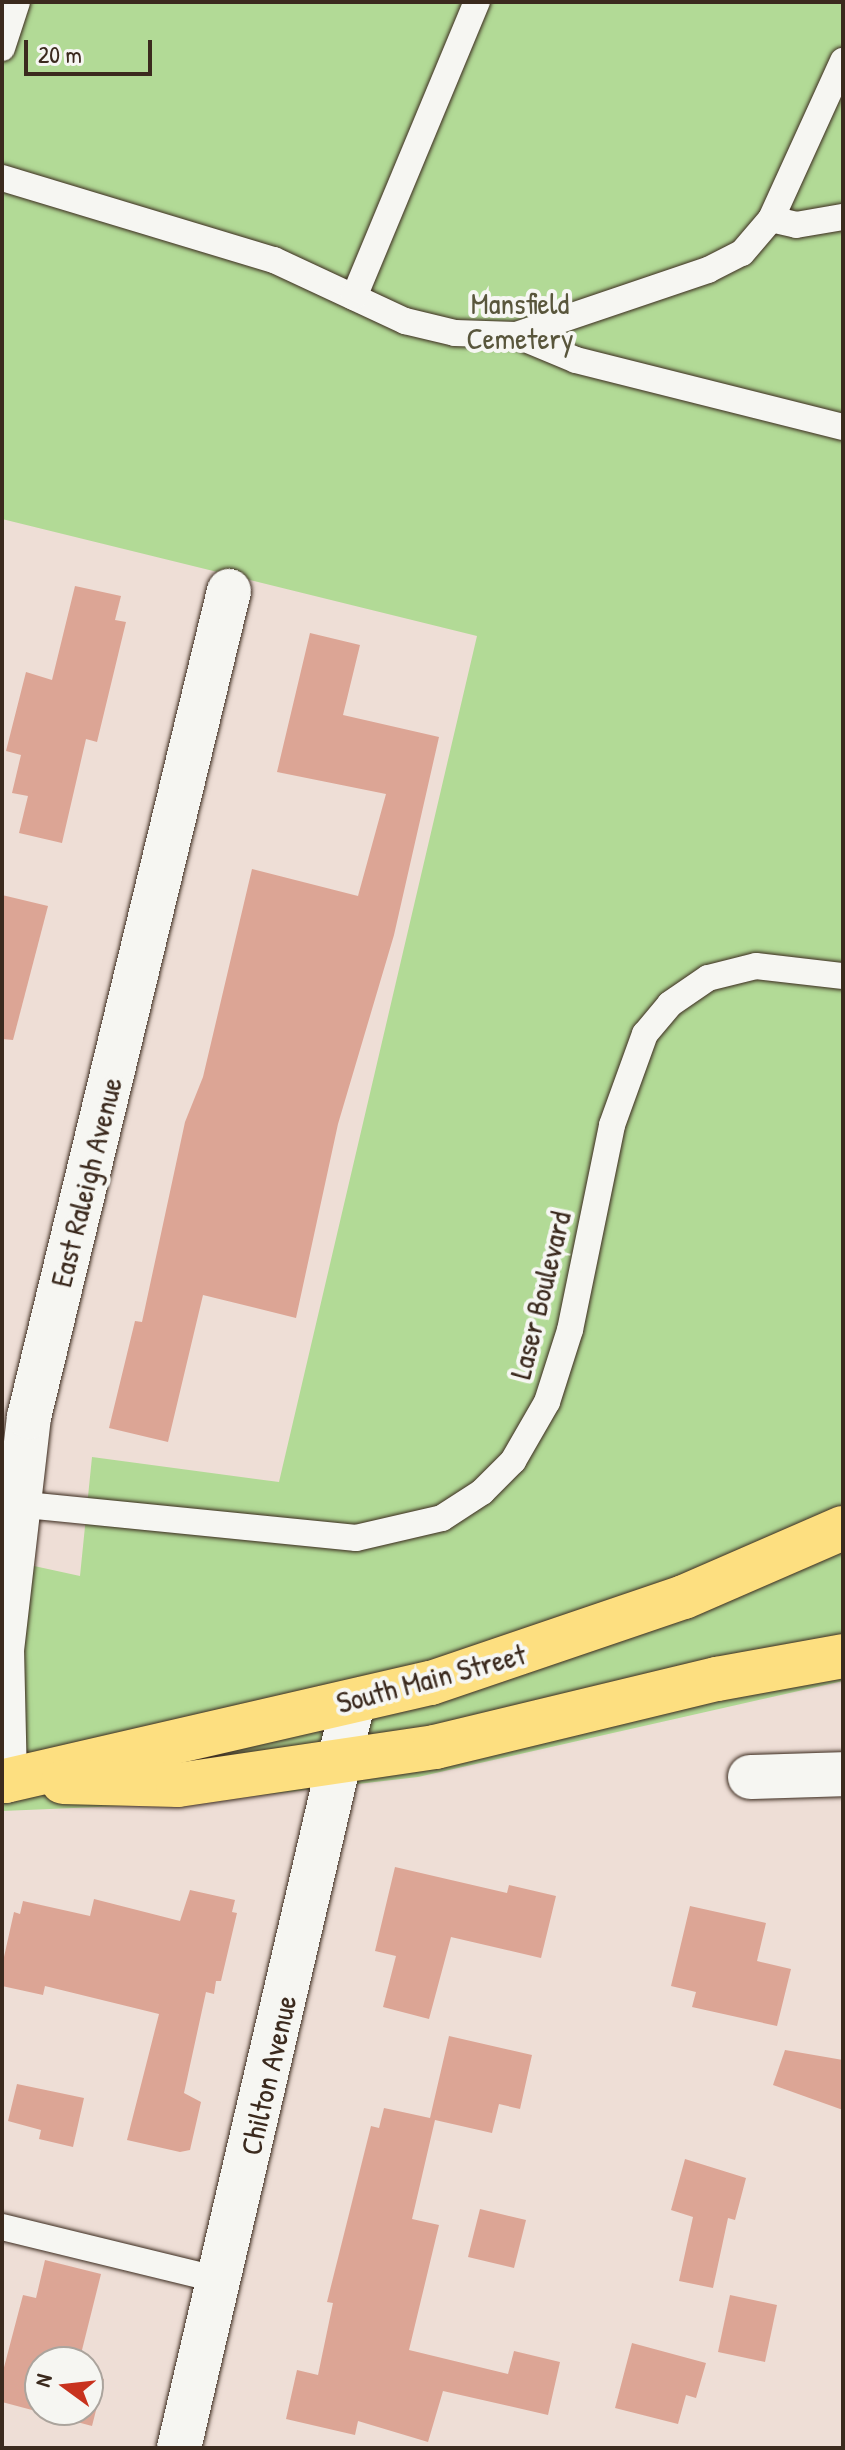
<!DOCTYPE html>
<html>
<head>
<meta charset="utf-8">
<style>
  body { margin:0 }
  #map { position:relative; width:845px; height:2450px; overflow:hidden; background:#eeded6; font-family:"Patrick Hand",sans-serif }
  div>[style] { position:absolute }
  .green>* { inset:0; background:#b2da96 }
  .building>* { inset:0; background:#dca595 }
  .roads { filter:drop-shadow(0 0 2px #3b2a1e) drop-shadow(0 0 2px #3b2a1e) }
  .lane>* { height:26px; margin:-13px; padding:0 13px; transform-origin:13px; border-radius:13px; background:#f6f6f2 }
  .street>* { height:44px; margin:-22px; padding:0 22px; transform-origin:22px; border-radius:22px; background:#f6f6f2 }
  .highway>* { height:44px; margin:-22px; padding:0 22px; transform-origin:22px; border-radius:22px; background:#fddf80 }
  span { translate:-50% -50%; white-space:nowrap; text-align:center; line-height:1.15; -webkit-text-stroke:8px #f6f6f2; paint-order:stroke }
  .park-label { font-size:30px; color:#59563c }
  .street-label { font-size:30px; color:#3b2a1e }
  .frame { position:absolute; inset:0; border:4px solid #3b2a1e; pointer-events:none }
  .north { position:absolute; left:24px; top:2346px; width:80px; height:80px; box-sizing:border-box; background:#f6f6f2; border:2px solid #aba49d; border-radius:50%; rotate:285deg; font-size:22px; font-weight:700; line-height:32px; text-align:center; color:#3b2a1e }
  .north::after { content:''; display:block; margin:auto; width:28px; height:36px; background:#c8321e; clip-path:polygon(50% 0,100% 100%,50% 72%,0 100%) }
  .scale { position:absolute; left:24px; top:40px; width:128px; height:36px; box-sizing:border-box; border:4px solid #3b2a1e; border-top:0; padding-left:10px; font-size:24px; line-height:28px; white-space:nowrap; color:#3b2a1e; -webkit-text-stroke:6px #f6f6f2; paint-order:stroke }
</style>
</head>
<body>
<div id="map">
  <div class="green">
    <div style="clip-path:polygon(2px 2px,843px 2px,843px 1681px,418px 1777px,193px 1803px,2px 1811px,2px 1559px,80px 1576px,92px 1457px,279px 1482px,477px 636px,2px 519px)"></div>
  </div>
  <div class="building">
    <div style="clip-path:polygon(75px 586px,121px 596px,115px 620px,126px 622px,97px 742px,86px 739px,62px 843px,19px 833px,28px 796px,12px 793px,21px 755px,6px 751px,26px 672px,52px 680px)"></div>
    <div style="clip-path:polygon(310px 633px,360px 645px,343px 715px,439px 737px,394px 935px,338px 1124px,296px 1318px,203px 1295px,168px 1442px,109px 1428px,135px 1321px,142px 1322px,185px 1122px,203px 1077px,252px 869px,358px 896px,386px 794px,277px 772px)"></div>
    <div style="clip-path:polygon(2px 895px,48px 906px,13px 1040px,2px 1039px)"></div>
    <div style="clip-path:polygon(395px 1867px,507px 1893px,509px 1885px,556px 1896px,541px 1958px,451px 1937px,429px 2019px,383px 2007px,396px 1956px,375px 1951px)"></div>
    <div style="clip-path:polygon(190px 1890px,235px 1900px,232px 1912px,237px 1913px,221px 1981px,216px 1981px,214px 1994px,206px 1992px,184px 2093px,201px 2102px,190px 2150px,180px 2152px,127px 2140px,159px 2014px,45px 1986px,43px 1995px,2px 1986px,2px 1966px,14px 1912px,20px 1914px,23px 1901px,90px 1916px,94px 1899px,180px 1921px)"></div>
    <div style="clip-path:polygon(690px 1906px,766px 1923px,757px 1961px,791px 1969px,777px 2026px,692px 2007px,696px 1992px,671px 1986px)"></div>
    <div style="clip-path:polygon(449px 2036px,532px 2055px,520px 2109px,499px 2104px,492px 2133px,435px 2120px,412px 2219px,439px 2225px,409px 2350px,508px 2374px,514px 2351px,560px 2362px,548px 2415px,443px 2391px,428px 2442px,358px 2421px,355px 2435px,286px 2419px,297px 2370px,318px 2375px,333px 2303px,327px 2302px,371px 2126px,379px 2128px,384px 2108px,430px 2118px)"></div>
    <div style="clip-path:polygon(785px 2050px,843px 2060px,843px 2110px,773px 2085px)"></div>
    <div style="clip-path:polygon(17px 2084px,84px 2098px,73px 2147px,39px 2139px,41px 2130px,8px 2121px)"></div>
    <div style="clip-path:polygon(685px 2159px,746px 2178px,735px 2220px,728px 2218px,713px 2288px,679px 2281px,693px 2217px,671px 2210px)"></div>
    <div style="clip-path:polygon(480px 2209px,526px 2220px,514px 2268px,468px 2257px)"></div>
    <div style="clip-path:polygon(45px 2260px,101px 2274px,79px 2362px,40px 2362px,40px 2410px,88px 2410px,88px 2375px,104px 2379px,92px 2426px,2px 2402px,2px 2375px,23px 2295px,36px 2298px)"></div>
    <div style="clip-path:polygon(730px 2295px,777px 2305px,765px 2362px,718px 2352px)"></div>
    <div style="clip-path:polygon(632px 2343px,706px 2363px,696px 2398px,686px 2395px,678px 2424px,615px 2408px)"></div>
  </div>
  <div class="roads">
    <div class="lane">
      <div style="left:2px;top:48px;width:48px;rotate:-71.9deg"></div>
      <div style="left:2px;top:178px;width:284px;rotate:16.8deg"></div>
      <div style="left:274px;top:260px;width:145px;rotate:25deg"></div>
      <div style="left:405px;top:321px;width:51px;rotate:13.5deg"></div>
      <div style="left:455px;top:333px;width:61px;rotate:1.9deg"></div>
      <div style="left:516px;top:335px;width:203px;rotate:-18.7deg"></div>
      <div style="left:708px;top:270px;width:38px;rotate:-27deg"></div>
      <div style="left:742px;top:253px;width:45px;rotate:-49.5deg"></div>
      <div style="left:771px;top:219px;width:26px;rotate:13deg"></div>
      <div style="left:796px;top:225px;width:48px;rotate:-9.7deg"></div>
      <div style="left:771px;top:219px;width:174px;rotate:-65.5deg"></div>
      <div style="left:354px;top:297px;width:320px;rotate:-67.4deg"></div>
      <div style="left:516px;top:335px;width:65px;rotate:22.6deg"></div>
      <div style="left:576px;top:360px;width:275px;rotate:14.1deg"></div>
      <div style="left:16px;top:1504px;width:342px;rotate:5.7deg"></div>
      <div style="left:356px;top:1538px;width:88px;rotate:-13.1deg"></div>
      <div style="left:442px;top:1518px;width:48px;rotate:-33deg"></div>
      <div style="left:482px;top:1492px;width:44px;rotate:-45deg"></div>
      <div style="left:513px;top:1461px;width:68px;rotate:-60deg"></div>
      <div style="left:547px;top:1402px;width:76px;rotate:-72.3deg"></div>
      <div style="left:570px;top:1330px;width:209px;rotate:-78.4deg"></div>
      <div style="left:612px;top:1125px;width:97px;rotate:-70.1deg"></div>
      <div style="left:645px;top:1034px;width:39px;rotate:-50deg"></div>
      <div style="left:670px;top:1004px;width:46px;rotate:-34.4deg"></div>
      <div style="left:708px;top:978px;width:49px;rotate:-14deg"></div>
      <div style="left:756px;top:966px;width:88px;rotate:6.6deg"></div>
      <div style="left:2px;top:2227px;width:223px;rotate:13.7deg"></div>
    </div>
    <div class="street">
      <div style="left:750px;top:1777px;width:93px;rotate:-1.8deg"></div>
      <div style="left:5px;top:1781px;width:131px;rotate:-91.3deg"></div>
      <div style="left:2px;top:1650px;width:235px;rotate:-83.4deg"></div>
      <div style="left:29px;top:1417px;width:850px;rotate:-76.39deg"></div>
      <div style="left:179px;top:2448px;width:766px;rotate:-76.87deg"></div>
    </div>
    <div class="highway">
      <div style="left:5px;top:1781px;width:437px;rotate:-13deg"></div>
      <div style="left:431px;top:1683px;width:267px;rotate:-18.8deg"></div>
      <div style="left:684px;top:1597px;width:173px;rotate:-23.5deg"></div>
      <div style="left:63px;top:1782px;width:115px;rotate:1.5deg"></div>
      <div style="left:178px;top:1785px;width:260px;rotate:-8.4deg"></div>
      <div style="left:435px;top:1747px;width:290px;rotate:-13.6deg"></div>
      <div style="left:717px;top:1679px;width:128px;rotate:-10.3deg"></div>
    </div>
  </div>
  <div class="park-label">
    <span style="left:520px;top:320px">Mansfield<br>Cemetery</span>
  </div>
  <div class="street-label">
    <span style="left:86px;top:1182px;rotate:-76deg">East Raleigh Avenue</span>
    <span style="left:540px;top:1295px;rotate:-76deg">Laser Boulevard</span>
    <span style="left:431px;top:1678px;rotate:-15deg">South Main Street</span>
    <span style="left:268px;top:2075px;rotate:-77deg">Chilton Avenue</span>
  </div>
  <div class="frame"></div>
  <div class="north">N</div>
  <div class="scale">20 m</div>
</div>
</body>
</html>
